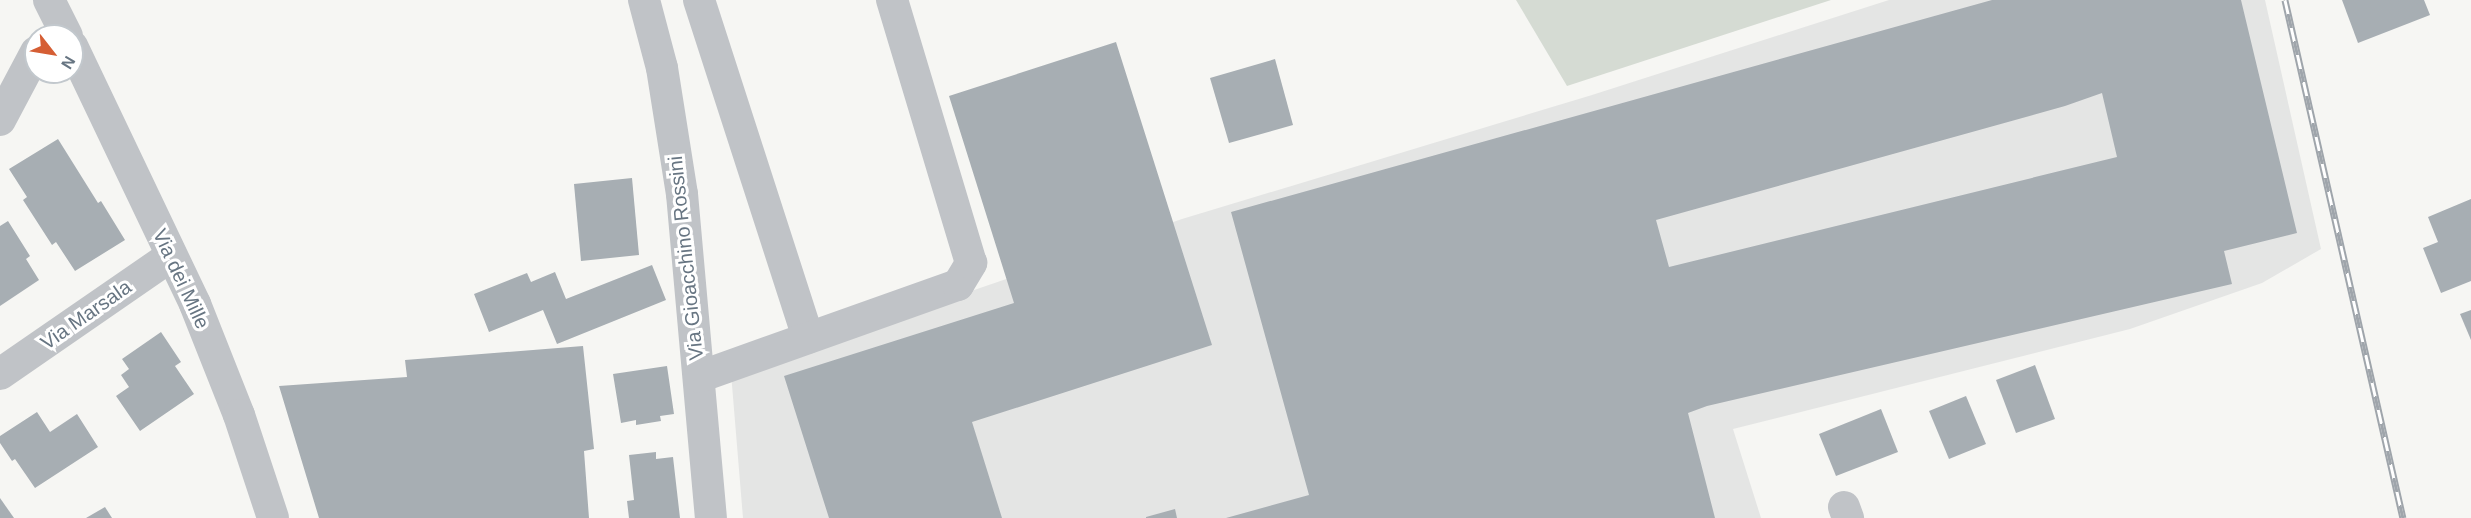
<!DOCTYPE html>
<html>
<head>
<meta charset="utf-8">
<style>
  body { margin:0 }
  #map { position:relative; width:2471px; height:518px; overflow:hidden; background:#f6f6f3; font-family:Helvetica,sans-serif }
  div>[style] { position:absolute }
  .built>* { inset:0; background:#e4e5e4 }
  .green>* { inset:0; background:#d5dbd3 }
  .building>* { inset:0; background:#a7aeb3 }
  .minor>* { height:32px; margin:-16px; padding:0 16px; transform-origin:16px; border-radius:16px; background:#c0c3c7 }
  .rail>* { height:7px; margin-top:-3.5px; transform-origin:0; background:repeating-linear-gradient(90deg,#fff 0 14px,#9fa5ab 0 28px); box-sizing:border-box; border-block:2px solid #9fa5ab }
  span { translate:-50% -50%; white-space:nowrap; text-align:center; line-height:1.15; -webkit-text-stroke:6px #fff; paint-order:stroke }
  .street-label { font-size:20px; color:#677582 }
  .north { position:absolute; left:24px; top:24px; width:60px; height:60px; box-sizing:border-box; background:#fff; border:2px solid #c2c8cd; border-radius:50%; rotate:121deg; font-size:16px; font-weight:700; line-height:24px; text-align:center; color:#677582 }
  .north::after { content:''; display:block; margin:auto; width:21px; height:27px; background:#d55e34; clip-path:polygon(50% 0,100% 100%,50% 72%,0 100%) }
</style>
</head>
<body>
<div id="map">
  <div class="built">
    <div style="clip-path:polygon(1889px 0,2265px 0,2321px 249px,2262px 283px,2130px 329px,1733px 429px,1761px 518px,743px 518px,731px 373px,1182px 219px,1592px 95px)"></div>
  </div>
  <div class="green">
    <div style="clip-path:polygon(1516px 0,1831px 0,1567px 86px)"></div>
  </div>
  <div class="building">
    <div style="clip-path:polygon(evenodd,1992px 0,2241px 0,2297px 233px,2224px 251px,2232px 284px,1707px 406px,1688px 413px,1715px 518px,1226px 518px,1309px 495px,1231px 212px,1992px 0,2102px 93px,2117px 157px,1669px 267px,1656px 220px,2065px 106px,2102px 93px)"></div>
    <div style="clip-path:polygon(2342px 0,2424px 0,2430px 15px,2358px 43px)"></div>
    <div style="clip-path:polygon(1116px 42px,1212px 345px,972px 422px,1002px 518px,829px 518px,784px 376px,1014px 303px,949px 96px)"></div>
    <div style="clip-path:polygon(1275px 59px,1293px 125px,1229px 143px,1210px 78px)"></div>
    <div style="clip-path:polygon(58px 139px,98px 203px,101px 201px,125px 240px,75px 271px,56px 242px,52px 245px,23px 200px,27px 197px,9px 169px)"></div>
    <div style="clip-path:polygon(632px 178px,639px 255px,581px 261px,574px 184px)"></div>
    <div style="clip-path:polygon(2471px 199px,2471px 281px,2441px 293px,2423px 248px,2438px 242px,2428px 217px)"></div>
    <div style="clip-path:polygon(8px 221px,30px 256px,26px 259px,39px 280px,0 306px,0 226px)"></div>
    <div style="clip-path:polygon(652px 265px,666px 300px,557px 344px,543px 310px,489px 332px,474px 294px,527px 273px,531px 282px,555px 272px,566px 299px)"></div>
    <div style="clip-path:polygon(2471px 310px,2471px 340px,2460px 314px)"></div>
    <div style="clip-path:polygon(161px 332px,181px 362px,175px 366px,194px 394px,140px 431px,116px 396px,129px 387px,121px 375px,129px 369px,122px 359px)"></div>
    <div style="clip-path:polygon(583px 346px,594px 449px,584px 451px,589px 518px,319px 518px,279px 386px,407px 377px,405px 360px)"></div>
    <div style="clip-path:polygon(2035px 365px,2055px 419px,2016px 433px,1996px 380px)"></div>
    <div style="clip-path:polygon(667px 366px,674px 414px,660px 416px,661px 421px,636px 425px,636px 420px,621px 423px,613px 374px)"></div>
    <div style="clip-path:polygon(1966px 396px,1986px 444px,1949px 459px,1929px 411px)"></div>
    <div style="clip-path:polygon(1881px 409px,1898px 452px,1836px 476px,1819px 434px)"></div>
    <div style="clip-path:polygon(37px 412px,50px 432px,77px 414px,98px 447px,35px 488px,15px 459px,12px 461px,0 443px,0 436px)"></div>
    <div style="clip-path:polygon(656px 452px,656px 459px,673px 457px,680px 518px,629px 518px,627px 501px,634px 500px,629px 455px)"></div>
    <div style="clip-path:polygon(0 498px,14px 518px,0 518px)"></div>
    <div style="clip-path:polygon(105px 507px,112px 518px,86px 518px)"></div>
    <div style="clip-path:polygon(1175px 509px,1177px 518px,1146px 518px,1146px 517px)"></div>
  </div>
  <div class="minor">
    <div style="left:49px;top:0;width:40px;rotate:63.4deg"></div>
    <div style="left:644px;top:0;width:70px;rotate:75.2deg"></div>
    <div style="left:662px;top:68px;width:128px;rotate:81deg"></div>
    <div style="left:682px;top:194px;width:325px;rotate:84.9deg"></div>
    <div style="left:699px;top:0;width:355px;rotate:72.1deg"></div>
    <div style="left:72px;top:46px;width:286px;rotate:64.5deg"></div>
    <div style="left:195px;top:304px;width:119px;rotate:68.4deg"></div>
    <div style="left:239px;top:415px;width:108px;rotate:71.7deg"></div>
    <div style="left:0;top:120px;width:77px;rotate:-62.1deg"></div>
    <div style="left:0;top:374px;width:208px;rotate:-34.6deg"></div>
    <div style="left:699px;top:377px;width:275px;rotate:-19.6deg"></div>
    <div style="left:958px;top:285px;width:26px;rotate:-59deg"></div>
    <div style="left:971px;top:263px;width:275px;rotate:-106.7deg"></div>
    <div style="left:1844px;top:507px;width:12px;rotate:70deg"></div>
  </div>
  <div class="rail">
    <div style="left:2285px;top:0;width:531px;rotate:77.17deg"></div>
  </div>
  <div class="street-label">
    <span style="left:686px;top:258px;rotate:-96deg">Via Gioacchino Rossini</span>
    <span style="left:181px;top:279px;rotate:65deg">Via dei Mille</span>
    <span style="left:86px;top:315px;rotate:-35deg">Via Marsala</span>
  </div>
  <div class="north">N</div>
</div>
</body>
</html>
